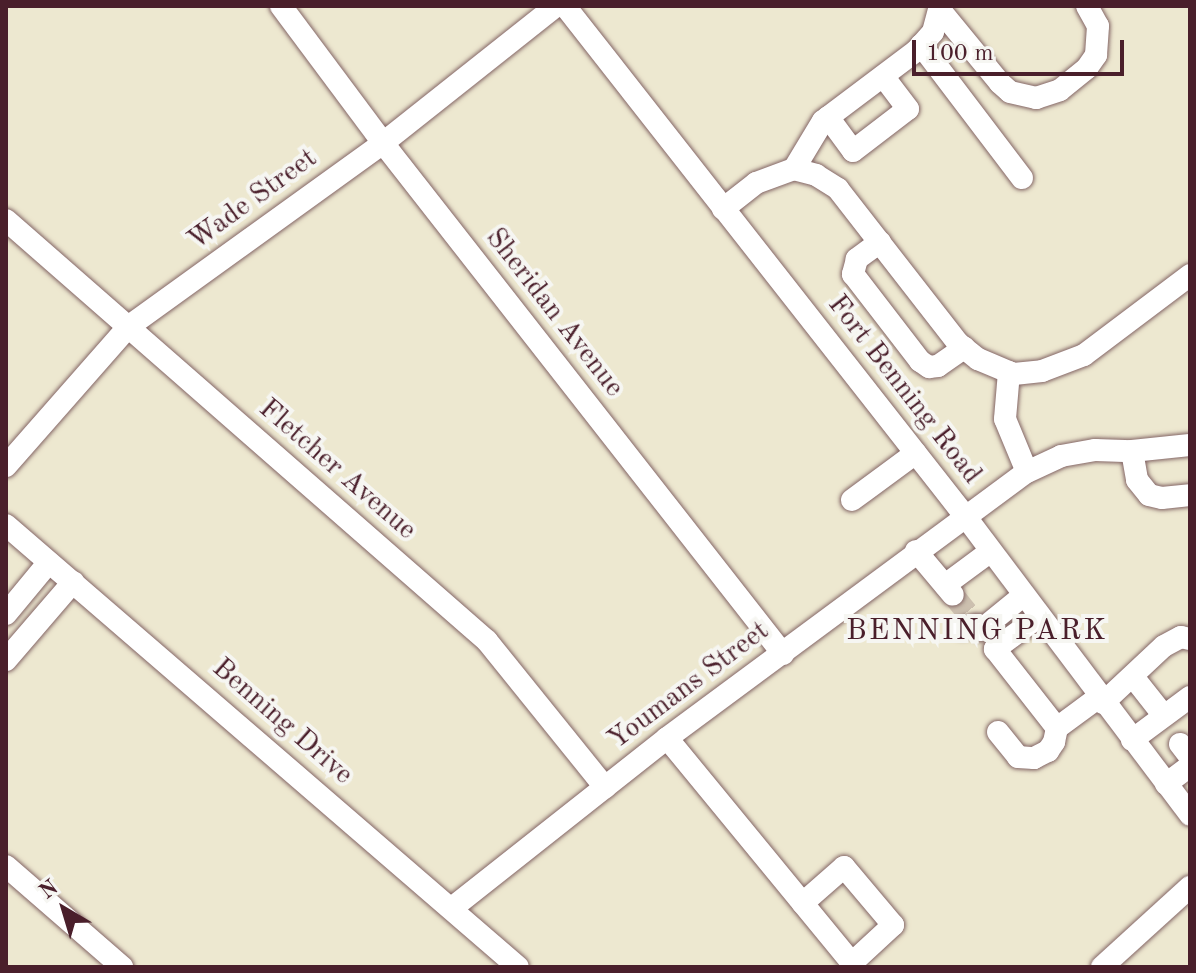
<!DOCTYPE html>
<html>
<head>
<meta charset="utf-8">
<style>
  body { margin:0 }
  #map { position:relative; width:1196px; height:973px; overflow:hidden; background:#ede8d0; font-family:"Old Standard TT",serif }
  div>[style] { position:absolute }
  .minor-tunnel>* { height:22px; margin-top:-11px; transform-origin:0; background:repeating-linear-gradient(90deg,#ccc0af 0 22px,transparent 0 33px) }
  .roads { filter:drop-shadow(0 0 2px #836565) drop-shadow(0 0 2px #836565) }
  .minor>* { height:22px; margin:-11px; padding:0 11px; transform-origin:11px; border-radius:11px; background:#fff }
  span { translate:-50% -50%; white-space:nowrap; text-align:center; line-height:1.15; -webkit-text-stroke:8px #f6f6f2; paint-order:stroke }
  .street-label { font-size:28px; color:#4a1f2b }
  .neighbourhood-label { font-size:30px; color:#4a1f2b; letter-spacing:2px }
  .frame { position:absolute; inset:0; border:8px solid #4a1f2b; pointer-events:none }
  .north { position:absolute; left:24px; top:869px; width:80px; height:80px; -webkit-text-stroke:6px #f6f6f2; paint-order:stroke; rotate:322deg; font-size:22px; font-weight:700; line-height:32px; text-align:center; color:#4a1f2b }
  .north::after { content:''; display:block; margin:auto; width:28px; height:36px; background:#4a1f2b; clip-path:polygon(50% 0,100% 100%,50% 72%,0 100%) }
  .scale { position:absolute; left:912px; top:40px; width:212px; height:36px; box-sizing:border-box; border:4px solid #4a1f2b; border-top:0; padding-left:10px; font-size:24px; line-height:28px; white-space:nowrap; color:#4a1f2b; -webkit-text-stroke:6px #f6f6f2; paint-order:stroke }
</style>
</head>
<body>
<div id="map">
  <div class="minor-tunnel">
    <div style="left:953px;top:595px;width:32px;rotate:51deg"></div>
  </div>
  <div class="roads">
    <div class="minor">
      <div style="left:281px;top:6px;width:171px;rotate:53.3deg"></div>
      <div style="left:383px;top:143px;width:649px;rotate:51.95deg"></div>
      <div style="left:565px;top:6px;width:648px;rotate:51.89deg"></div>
      <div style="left:965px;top:516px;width:374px;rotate:53deg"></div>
      <div style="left:940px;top:10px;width:94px;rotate:50.6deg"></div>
      <div style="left:1000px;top:83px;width:13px;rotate:42deg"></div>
      <div style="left:1010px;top:92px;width:27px;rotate:13deg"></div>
      <div style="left:1036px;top:98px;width:25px;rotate:-18deg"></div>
      <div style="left:1060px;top:90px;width:35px;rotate:-39deg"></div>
      <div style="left:1087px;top:68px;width:16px;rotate:-55deg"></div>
      <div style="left:1096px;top:55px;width:29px;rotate:-86deg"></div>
      <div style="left:1098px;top:26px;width:23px;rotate:-119deg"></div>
      <div style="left:921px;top:45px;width:167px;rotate:52.8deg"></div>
      <div style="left:828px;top:117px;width:42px;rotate:53.7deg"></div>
      <div style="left:853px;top:151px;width:69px;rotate:-37.4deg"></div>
      <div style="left:908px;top:109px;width:41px;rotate:-127.1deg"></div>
      <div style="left:794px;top:169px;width:23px;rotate:15deg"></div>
      <div style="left:816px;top:175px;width:26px;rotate:32deg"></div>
      <div style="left:838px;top:189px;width:195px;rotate:52.1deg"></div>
      <div style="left:958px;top:343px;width:26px;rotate:39deg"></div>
      <div style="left:978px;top:359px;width:39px;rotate:23deg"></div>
      <div style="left:1014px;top:374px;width:28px;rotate:-6deg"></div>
      <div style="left:1042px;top:371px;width:45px;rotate:-20.9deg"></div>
      <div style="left:1084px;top:355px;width:133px;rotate:-37deg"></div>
      <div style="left:723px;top:209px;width:42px;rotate:-38.2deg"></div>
      <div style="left:756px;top:183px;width:40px;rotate:-20.2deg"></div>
      <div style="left:794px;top:169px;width:56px;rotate:-58.9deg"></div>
      <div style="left:823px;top:121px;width:116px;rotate:-37deg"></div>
      <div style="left:916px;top:51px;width:25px;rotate:-48deg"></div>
      <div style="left:933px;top:32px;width:27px;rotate:-75deg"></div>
      <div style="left:6px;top:220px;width:639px;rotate:41.19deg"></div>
      <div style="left:487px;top:641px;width:188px;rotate:51.1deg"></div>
      <div style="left:880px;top:242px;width:29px;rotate:144deg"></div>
      <div style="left:857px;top:259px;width:16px;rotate:105deg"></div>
      <div style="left:853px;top:274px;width:110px;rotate:52.4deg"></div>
      <div style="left:920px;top:361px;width:11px;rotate:34deg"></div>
      <div style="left:929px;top:367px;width:9px;rotate:-6deg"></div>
      <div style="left:938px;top:366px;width:32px;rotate:-35deg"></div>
      <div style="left:1009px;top:372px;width:47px;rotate:94.9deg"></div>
      <div style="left:1005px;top:419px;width:57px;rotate:67.5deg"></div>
      <div style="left:1132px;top:451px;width:29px;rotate:80deg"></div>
      <div style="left:1137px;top:480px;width:19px;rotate:51deg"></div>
      <div style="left:1149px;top:495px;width:13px;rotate:13deg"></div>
      <div style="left:1162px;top:498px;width:28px;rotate:-6deg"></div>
      <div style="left:6px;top:466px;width:185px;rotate:-48.7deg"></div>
      <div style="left:128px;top:327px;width:314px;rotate:-35.8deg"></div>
      <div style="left:383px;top:143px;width:221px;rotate:-38.4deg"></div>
      <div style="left:852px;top:500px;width:79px;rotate:-36.3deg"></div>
      <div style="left:6px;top:525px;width:676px;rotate:40.8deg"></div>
      <div style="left:916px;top:551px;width:57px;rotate:49.9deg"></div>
      <div style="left:945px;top:585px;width:57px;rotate:-36.5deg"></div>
      <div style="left:6px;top:614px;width:67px;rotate:-50.4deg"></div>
      <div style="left:1040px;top:616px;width:56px;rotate:143.7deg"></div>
      <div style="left:995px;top:649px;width:100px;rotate:51.9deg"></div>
      <div style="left:1057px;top:728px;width:52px;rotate:-36.4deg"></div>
      <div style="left:962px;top:628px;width:15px;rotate:-11deg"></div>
      <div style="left:977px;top:625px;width:6px;rotate:51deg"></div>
      <div style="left:981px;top:630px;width:55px;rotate:-39.1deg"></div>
      <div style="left:6px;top:660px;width:103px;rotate:-49.3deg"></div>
      <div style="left:1134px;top:678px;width:48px;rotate:51.7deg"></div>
      <div style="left:1103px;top:703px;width:83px;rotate:-43.1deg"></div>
      <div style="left:1164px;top:646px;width:19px;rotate:-28deg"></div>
      <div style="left:1181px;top:637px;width:9px;rotate:13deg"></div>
      <div style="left:998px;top:732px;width:32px;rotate:51deg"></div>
      <div style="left:1018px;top:757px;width:16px;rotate:4deg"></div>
      <div style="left:1034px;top:758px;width:16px;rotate:-27deg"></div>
      <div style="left:1048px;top:751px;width:11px;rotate:-56deg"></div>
      <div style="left:1054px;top:742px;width:14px;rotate:-78deg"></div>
      <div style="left:667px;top:738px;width:291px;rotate:50.6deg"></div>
      <div style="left:852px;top:963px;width:56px;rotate:-42.8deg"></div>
      <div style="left:893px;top:925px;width:76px;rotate:-130.2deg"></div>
      <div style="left:844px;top:867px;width:55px;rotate:138.7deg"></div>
      <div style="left:1132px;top:740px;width:72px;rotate:-36.6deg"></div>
      <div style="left:1180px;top:744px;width:16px;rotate:52deg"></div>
      <div style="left:1166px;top:784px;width:30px;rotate:-37deg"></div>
      <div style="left:6px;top:866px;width:154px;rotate:41deg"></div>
      <div style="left:452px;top:908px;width:274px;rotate:-38.3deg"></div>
      <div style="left:667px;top:738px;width:448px;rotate:-36.5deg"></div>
      <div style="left:1027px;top:472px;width:38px;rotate:-25deg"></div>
      <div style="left:1061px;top:456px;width:35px;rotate:-10deg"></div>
      <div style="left:1095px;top:450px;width:37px;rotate:2deg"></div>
      <div style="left:1132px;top:451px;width:58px;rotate:-5.9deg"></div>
      <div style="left:1102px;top:967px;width:119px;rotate:-42.3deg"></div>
    </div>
  </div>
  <div class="street-label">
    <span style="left:253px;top:200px;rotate:-36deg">Wade Street</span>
    <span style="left:554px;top:313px;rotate:52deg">Sheridan Avenue</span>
    <span style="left:904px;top:390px;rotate:52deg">Fort Benning Road</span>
    <span style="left:337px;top:470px;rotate:41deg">Fletcher Avenue</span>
    <span style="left:689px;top:686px;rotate:-37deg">Youmans Street</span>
    <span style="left:282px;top:722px;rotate:41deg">Benning Drive</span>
  </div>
  <div class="neighbourhood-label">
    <span style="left:977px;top:631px">BENNING PARK</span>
  </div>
  <div class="frame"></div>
  <div class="north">N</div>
  <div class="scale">100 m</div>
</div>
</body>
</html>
